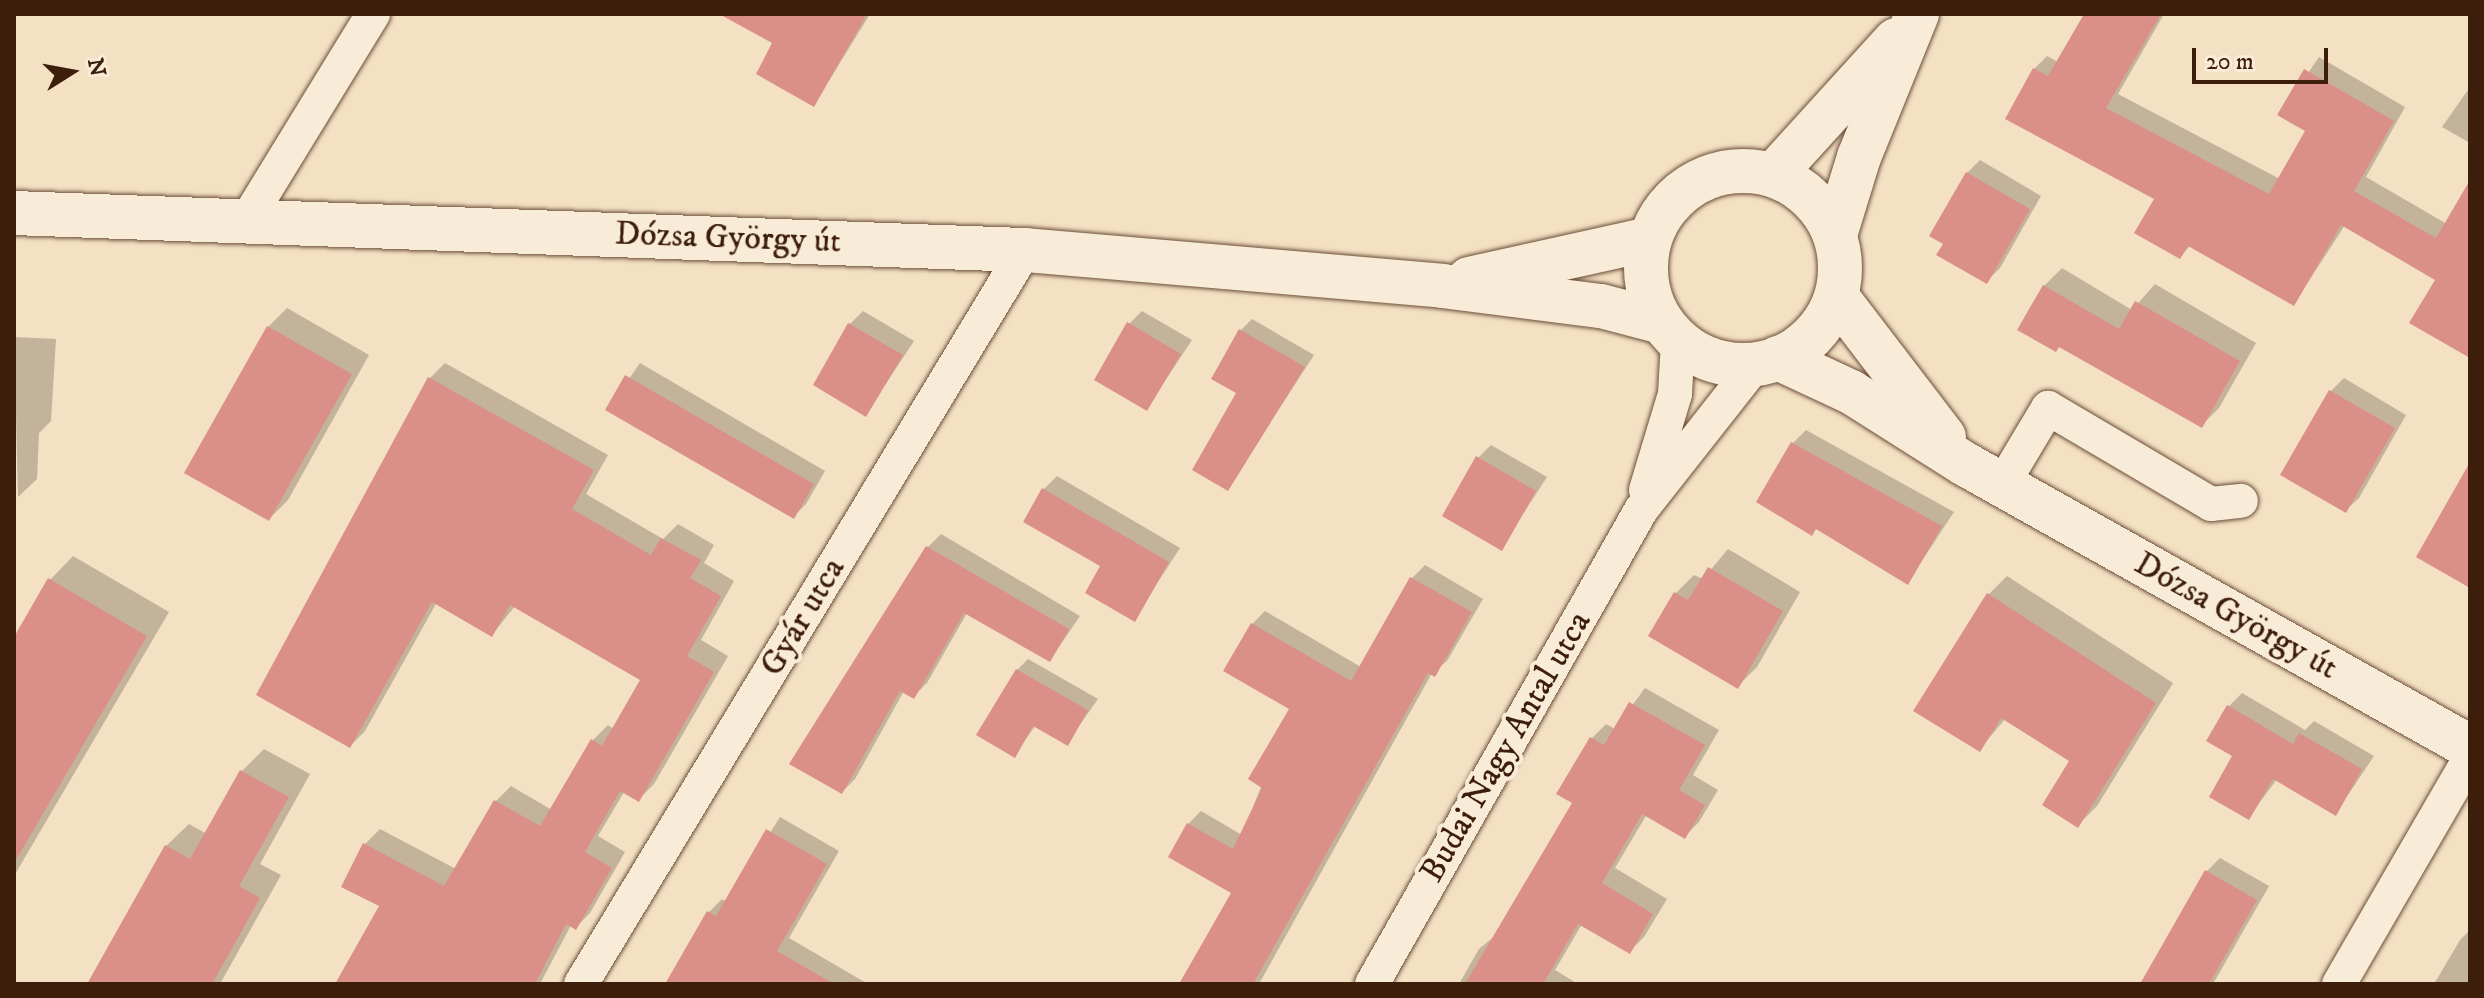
<!DOCTYPE html>
<html>
<head>
<meta charset="utf-8">
<style>
  body { margin:0 }
  #map { position:relative; width:2484px; height:998px; overflow:hidden; background:#f4e0c2; font-family:"IM FELL DW Pica",serif }
  div>[style] { position:absolute }
  .shadow>* { inset:0; background:#0003 }
  .building>* { inset:0; background:#da9088 }
  .roads { filter:drop-shadow(0 0 2px #6b4e39) drop-shadow(0 0 2px #6b4e39) }
  .street>* { height:34px; margin:-17px; padding:0 17px; transform-origin:17px; border-radius:17px; background:#f8ebd7 }
  .secondary>* { height:44px; margin:-22px; padding:0 22px; transform-origin:22px; border-radius:22px; background:#f8ebd7 }
  .secondary>.ring { margin:-22px; padding:0; box-sizing:content-box; background:none; border:44px solid #f8ebd7; border-radius:50% }
  span { translate:-50% -50%; white-space:nowrap; text-align:center; line-height:1.15; -webkit-text-stroke:8px #f8ebd7; paint-order:stroke }
  .street-label { font-size:34px; color:#3d1e0b }
  .frame { position:absolute; inset:0; border:16px solid #3d1e0b; pointer-events:none }
  .north { position:absolute; left:32px; top:32px; width:80px; height:80px; -webkit-text-stroke:6px #f8ebd7; paint-order:stroke; rotate:79deg; font-size:22px; font-weight:700; line-height:32px; text-align:center; color:#3d1e0b }
  .north::after { content:''; display:block; margin:auto; width:28px; height:36px; background:#3d1e0b; clip-path:polygon(50% 0,100% 100%,50% 72%,0 100%) }
  .scale { position:absolute; left:2192px; top:48px; width:136px; height:36px; box-sizing:border-box; border:4px solid #3d1e0b; border-top:0; padding-left:10px; font-size:24px; line-height:28px; white-space:nowrap; color:#3d1e0b; -webkit-text-stroke:6px #f8ebd7; paint-order:stroke }
</style>
</head>
<body>
<div id="map">
  <div class="shadow">
    <div style="clip-path:polygon(724px 14px,870px 14px,814px 105px,774px 42px)"></div>
    <div style="clip-path:polygon(2086px 14px,2164px 14px,2118px 94px,2280px 179px,2308px 131px,2280px 114px,2319px 57px,2405px 107px,2366px 177px,2447px 224px,2470px 184px,2470px 346px,2437px 279px,2345px 225px,2294px 304px,2191px 245px,2180px 257px,2156px 198px,2034px 69px,2047px 56px,2058px 62px)"></div>
    <div style="clip-path:polygon(2470px 87px,2470px 143px,2442px 127px)"></div>
    <div style="clip-path:polygon(1980px 160px,2041px 196px,2000px 268px,1987px 281px,1946px 243px,1967px 173px)"></div>
    <div style="clip-path:polygon(2062px 268px,2132px 310px,2155px 284px,2256px 343px,2219px 408px,2201px 426px,2060px 345px,2044px 286px)"></div>
    <div style="clip-path:polygon(287px 308px,369px 355px,288px 500px,269px 519px,268px 327px)"></div>
    <div style="clip-path:polygon(863px 311px,914px 341px,866px 414px,850px 324px)"></div>
    <div style="clip-path:polygon(1142px 311px,1192px 340px,1147px 408px,1129px 324px)"></div>
    <div style="clip-path:polygon(1252px 319px,1314px 355px,1228px 488px,1241px 330px)"></div>
    <div style="clip-path:polygon(14px 337px,56px 339px,51px 421px,39px 433px,37px 479px,18px 497px)"></div>
    <div style="clip-path:polygon(445px 363px,608px 455px,586px 494px,663px 539px,678px 524px,714px 545px,704px 563px,734px 581px,701px 640px,728px 656px,654px 784px,638px 800px,624px 792px,598px 836px,625px 852px,590px 913px,575px 928px,571px 925px,540px 984px,337px 984px,381px 905px,365px 844px,380px 829px,456px 869px,496px 801px,511px 786px,552px 810px,593px 740px,608px 725px,614px 729px,642px 680px,515px 606px,492px 635px,437px 602px,365px 731px,350px 746px,430px 378px)"></div>
    <div style="clip-path:polygon(640px 363px,825px 471px,806px 504px,793px 517px,608px 409px)"></div>
    <div style="clip-path:polygon(2344px 378px,2406px 415px,2359px 498px,2346px 510px,2331px 391px)"></div>
    <div style="clip-path:polygon(1806px 430px,1954px 512px,1908px 582px,1793px 443px)"></div>
    <div style="clip-path:polygon(1491px 445px,1547px 477px,1501px 548px,1478px 458px)"></div>
    <div style="clip-path:polygon(1057px 476px,1180px 548px,1134px 619px,1103px 566px,1044px 489px)"></div>
    <div style="clip-path:polygon(941px 534px,1080px 616px,1050px 660px,967px 613px,927px 683px,914px 696px,904px 691px,855px 779px,842px 792px,928px 547px)"></div>
    <div style="clip-path:polygon(1728px 549px,1800px 592px,1757px 667px,1738px 686px,1676px 593px,1694px 575px,1703px 579px)"></div>
    <div style="clip-path:polygon(73px 556px,169px 612px,14px 876px,14px 641px,50px 580px)"></div>
    <div style="clip-path:polygon(1425px 565px,1483px 599px,1447px 661px,1432px 673px,1259px 984px,1182px 984px,1234px 893px,1188px 824px,1201px 811px,1242px 835px,1292px 708px,1252px 624px,1265px 611px,1361px 667px,1412px 578px)"></div>
    <div style="clip-path:polygon(2007px 576px,2173px 683px,2097px 806px,2078px 825px,2072px 761px,2006px 718px,1979px 750px,1989px 594px)"></div>
    <div style="clip-path:polygon(1028px 659px,1098px 699px,1067px 743px,1036px 725px,1014px 755px,1017px 670px)"></div>
    <div style="clip-path:polygon(1645px 688px,1719px 730px,1693px 775px,1718px 790px,1699px 822px,1684px 837px,1647px 814px,1615px 868px,1667px 899px,1644px 937px,1629px 952px,1582px 924px,1555px 970px,1578px 984px,1459px 984px,1479px 949px,1496px 935px,1575px 802px,1591px 739px,1606px 724px,1615px 729px)"></div>
    <div style="clip-path:polygon(2242px 693px,2305px 730px,2314px 721px,2374px 756px,2336px 813px,2277px 779px,2249px 817px,2229px 706px)"></div>
    <div style="clip-path:polygon(264px 749px,310px 774px,260px 864px,281px 875px,220px 984px,89px 984px,166px 846px,189px 824px,207px 834px,242px 771px)"></div>
    <div style="clip-path:polygon(780px 817px,839px 851px,789px 938px,868px 984px,669px 984px,709px 912px,722px 899px,727px 902px)"></div>
    <div style="clip-path:polygon(2220px 858px,2269px 886px,2213px 984px,2143px 984px,2207px 871px)"></div>
    <div style="clip-path:polygon(2470px 930px,2470px 984px,2434px 984px,2460px 940px)"></div>
  </div>
  <div class="building">
    <div style="clip-path:polygon(719px 14px,867px 14px,814px 107px,756px 74px,772px 43px)"></div>
    <div style="clip-path:polygon(2084px 14px,2161px 14px,2106px 108px,2269px 194px,2305px 131px,2277px 115px,2304px 69px,2394px 121px,2354px 191px,2436px 238px,2470px 180px,2470px 358px,2409px 323px,2435px 280px,2341px 225px,2294px 306px,2188px 246px,2180px 259px,2134px 233px,2154px 199px,2005px 119px,2033px 68px,2048px 76px)"></div>
    <div style="clip-path:polygon(1966px 172px,2030px 209px,1987px 284px,1936px 255px,1943px 244px,1929px 236px)"></div>
    <div style="clip-path:polygon(2043px 285px,2119px 329px,2135px 301px,2240px 361px,2202px 428px,2059px 347px,2056px 352px,2017px 330px)"></div>
    <div style="clip-path:polygon(1127px 322px,1181px 354px,1147px 411px,1094px 380px)"></div>
    <div style="clip-path:polygon(848px 323px,903px 355px,866px 417px,813px 385px)"></div>
    <div style="clip-path:polygon(267px 326px,352px 374px,269px 521px,184px 473px)"></div>
    <div style="clip-path:polygon(1239px 329px,1305px 367px,1228px 491px,1192px 470px,1236px 393px,1211px 379px)"></div>
    <div style="clip-path:polygon(625px 375px,814px 484px,794px 519px,605px 410px)"></div>
    <div style="clip-path:polygon(428px 377px,594px 470px,572px 509px,651px 555px,661px 538px,701px 560px,690px 578px,721px 596px,687px 656px,714px 672px,639px 802px,620px 791px,585px 852px,612px 868px,576px 930px,566px 924px,535px 984px,335px 984px,379px 906px,341px 887px,363px 843px,444px 886px,494px 800px,540px 826px,591px 739px,602px 746px,640px 680px,510px 605px,492px 637px,432px 602px,350px 748px,256px 695px)"></div>
    <div style="clip-path:polygon(2329px 390px,2395px 428px,2346px 513px,2280px 475px)"></div>
    <div style="clip-path:polygon(1791px 442px,1942px 526px,1908px 585px,1816px 529px,1812px 536px,1756px 502px)"></div>
    <div style="clip-path:polygon(1476px 456px,1536px 491px,1502px 551px,1442px 516px)"></div>
    <div style="clip-path:polygon(2470px 462px,2470px 588px,2416px 557px)"></div>
    <div style="clip-path:polygon(1042px 488px,1169px 562px,1135px 622px,1085px 593px,1100px 566px,1023px 522px)"></div>
    <div style="clip-path:polygon(926px 546px,1069px 629px,1050px 662px,964px 613px,914px 699px,900px 691px,842px 794px,789px 764px)"></div>
    <div style="clip-path:polygon(1708px 567px,1783px 611px,1738px 689px,1648px 636px,1674px 592px,1688px 600px)"></div>
    <div style="clip-path:polygon(1410px 577px,1472px 612px,1435px 677px,1428px 673px,1253px 984px,1179px 984px,1231px 893px,1168px 857px,1187px 823px,1233px 849px,1262px 788px,1248px 779px,1289px 709px,1223px 671px,1251px 623px,1351px 681px)"></div>
    <div style="clip-path:polygon(48px 578px,147px 636px,14px 863px,14px 637px)"></div>
    <div style="clip-path:polygon(1987px 593px,2156px 703px,2078px 828px,2042px 805px,2069px 761px,2001px 718px,1980px 752px,1913px 711px)"></div>
    <div style="clip-path:polygon(1016px 669px,1088px 710px,1068px 746px,1033px 726px,1015px 758px,976px 735px)"></div>
    <div style="clip-path:polygon(1629px 702px,1705px 745px,1679px 790px,1705px 805px,1685px 839px,1642px 814px,1602px 883px,1653px 914px,1630px 954px,1578px 924px,1543px 984px,1465px 984px,1572px 803px,1556px 794px,1590px 737px,1604px 745px)"></div>
    <div style="clip-path:polygon(2227px 705px,2293px 744px,2299px 733px,2362px 769px,2336px 816px,2273px 779px,2249px 820px,2209px 797px,2232px 756px,2206px 741px)"></div>
    <div style="clip-path:polygon(240px 770px,289px 797px,239px 886px,260px 898px,212px 984px,87px 984px,165px 845px,190px 859px)"></div>
    <div style="clip-path:polygon(766px 829px,827px 864px,777px 951px,834px 984px,665px 984px,707px 911px,716px 916px)"></div>
    <div style="clip-path:polygon(2205px 870px,2257px 900px,2209px 984px,2140px 984px)"></div>
  </div>
  <div class="roads">
    <div class="street">
      <div style="left:245px;top:223px;width:245px;rotate:-58.5deg"></div>
      <div style="left:2002px;top:485px;width:90px;rotate:-59.1deg"></div>
      <div style="left:2048px;top:408px;width:189px;rotate:30.5deg"></div>
      <div style="left:2211px;top:504px;width:30px;rotate:-6deg"></div>
      <div style="left:1646px;top:490px;width:100px;rotate:-73.2deg"></div>
      <div style="left:1675px;top:394px;width:53px;rotate:-86.8deg"></div>
      <div style="left:581px;top:984px;width:858px;rotate:-58.83deg"></div>
      <div style="left:1372px;top:984px;width:545px;rotate:-60.42deg"></div>
      <div style="left:1641px;top:510px;width:186px;rotate:-51.8deg"></div>
      <div style="left:2339px;top:984px;width:261px;rotate:-59.9deg"></div>
    </div>
    <div class="secondary">
      <div class="ring" style="left:1646px;top:171px;width:150px;height:150px"></div>
      <div style="left:1774px;top:174px;width:181px;rotate:-47.7deg"></div>
      <div style="left:14px;top:213px;width:1012px;rotate:2.1deg"></div>
      <div style="left:1025px;top:250px;width:419px;rotate:4.9deg"></div>
      <div style="left:1442px;top:286px;width:160px;rotate:7.2deg"></div>
      <div style="left:1601px;top:306px;width:63px;rotate:14.7deg"></div>
      <div style="left:1835px;top:235px;width:82px;rotate:-72.9deg"></div>
      <div style="left:1859px;top:157px;width:154px;rotate:-67.9deg"></div>
      <div style="left:1469px;top:279px;width:185px;rotate:-12.5deg"></div>
      <div style="left:1837px;top:297px;width:176px;rotate:52.6deg"></div>
      <div style="left:1778px;top:358px;width:81px;rotate:25deg"></div>
      <div style="left:1851px;top:392px;width:135px;rotate:32.3deg"></div>
      <div style="left:1965px;top:464px;width:579px;rotate:29.27deg"></div>
    </div>
  </div>
  <div class="street-label">
    <span style="left:728px;top:238px;rotate:2deg">Dózsa György út</span>
    <span style="left:2236px;top:616px;rotate:29deg">Dózsa György út</span>
    <span style="left:803px;top:617px;rotate:-59deg">Gyár utca</span>
    <span style="left:1506px;top:747px;rotate:-60deg">Budai Nagy Antal utca</span>
  </div>
  <div class="frame"></div>
  <div class="north">N</div>
  <div class="scale">20 m</div>
</div>
</body>
</html>
